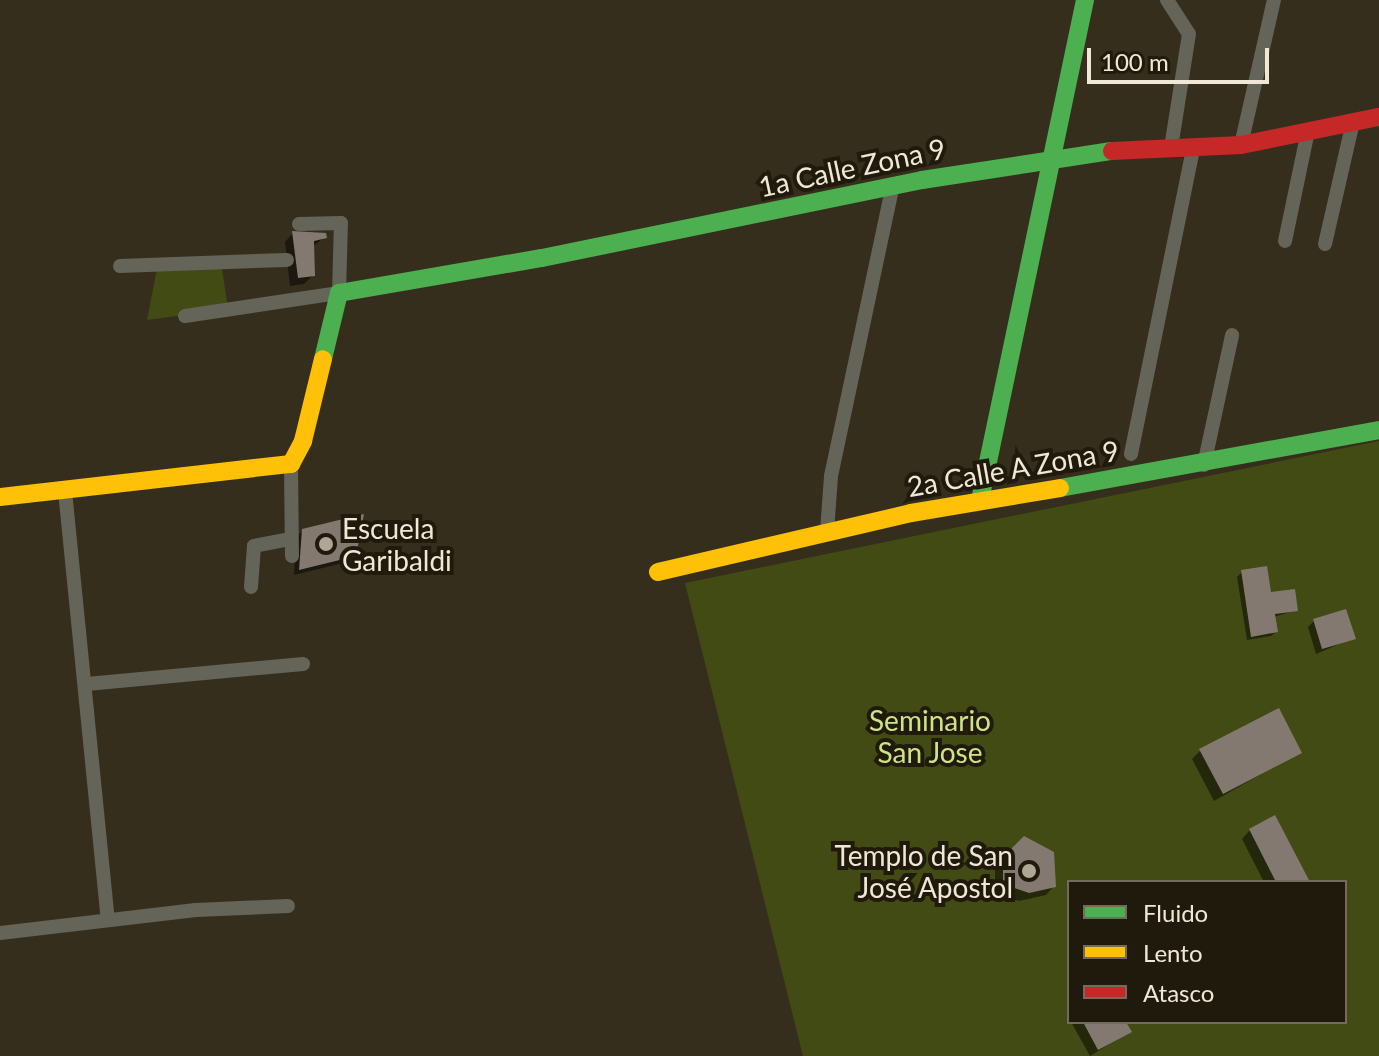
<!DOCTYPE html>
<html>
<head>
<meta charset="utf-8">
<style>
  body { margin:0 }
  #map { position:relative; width:1379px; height:1056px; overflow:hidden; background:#352e1d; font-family:Lato,sans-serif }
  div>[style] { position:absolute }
  .green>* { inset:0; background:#424b14 }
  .shadow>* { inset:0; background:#0007 }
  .building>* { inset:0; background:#847970 }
  .street>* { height:14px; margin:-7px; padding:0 7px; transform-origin:7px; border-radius:7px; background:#646459 }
  .fast>* { height:18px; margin:-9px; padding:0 9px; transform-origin:9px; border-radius:9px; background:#4caf50 }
  .slow>* { height:18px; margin:-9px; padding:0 9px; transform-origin:9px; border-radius:9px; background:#ffc107 }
  .jam>* { height:18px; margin:-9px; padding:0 9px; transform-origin:9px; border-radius:9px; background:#c62828 }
  .dots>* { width:22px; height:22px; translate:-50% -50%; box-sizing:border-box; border:4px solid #201a0d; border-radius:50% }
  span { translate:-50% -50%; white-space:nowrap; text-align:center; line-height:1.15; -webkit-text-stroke:8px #201a0d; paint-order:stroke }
  .street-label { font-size:28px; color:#f0e7d6 }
  .poi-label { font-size:28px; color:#f0e7d6 }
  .left { translate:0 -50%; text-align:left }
  .right { translate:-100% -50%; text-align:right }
  .park-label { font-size:28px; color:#cfe384 }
  .legend { position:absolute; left:1067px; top:880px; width:280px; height:144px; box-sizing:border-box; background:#201a0d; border:2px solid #736c5d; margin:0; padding:10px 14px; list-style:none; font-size:24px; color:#f0e7d6 }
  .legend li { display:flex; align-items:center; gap:16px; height:40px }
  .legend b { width:40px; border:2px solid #736c5d }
  .scale { position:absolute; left:1087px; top:48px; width:182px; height:36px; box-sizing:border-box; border:4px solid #f0e7d6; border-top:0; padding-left:10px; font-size:24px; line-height:28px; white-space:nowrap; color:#f0e7d6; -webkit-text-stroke:6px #201a0d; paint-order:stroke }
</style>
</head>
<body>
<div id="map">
  <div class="green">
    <div style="clip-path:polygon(221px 262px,228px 309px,147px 320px,158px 264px)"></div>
    <div style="clip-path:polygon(evenodd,1379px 441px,1379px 1056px,803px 1056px,685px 583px,1379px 441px,1069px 882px,1345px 882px,1345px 1022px,1069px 1022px,1069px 882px)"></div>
  </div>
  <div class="shadow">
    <div style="clip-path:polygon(293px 233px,325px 237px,312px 247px,313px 275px,304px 284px,290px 286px,285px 242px)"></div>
    <div style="clip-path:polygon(303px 531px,354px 555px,347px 562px,294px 575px,296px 537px)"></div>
    <div style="clip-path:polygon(1242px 572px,1296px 610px,1274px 617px,1276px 632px,1271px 636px,1247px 640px,1237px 577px)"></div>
    <div style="clip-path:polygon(1314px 621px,1353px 638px,1316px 654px,1308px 627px)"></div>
    <div style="clip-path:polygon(1201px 750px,1300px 752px,1214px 801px,1192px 759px)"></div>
    <div style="clip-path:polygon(1250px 830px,1307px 882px,1264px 882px,1242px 839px)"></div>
    <div style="clip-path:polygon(1024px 839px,1054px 886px,1046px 895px,1019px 901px,995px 892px,995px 868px)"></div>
    <div style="clip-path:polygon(1071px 1022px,1124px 1022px,1129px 1032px,1090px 1056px)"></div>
  </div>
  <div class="building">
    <div style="clip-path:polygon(292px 231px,326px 233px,327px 238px,314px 241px,315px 276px,298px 278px)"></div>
    <div style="clip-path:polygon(364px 514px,356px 556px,299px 570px,302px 529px)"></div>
    <div style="clip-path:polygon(1267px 566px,1271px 592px,1295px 589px,1298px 611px,1275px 614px,1278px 632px,1251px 637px,1241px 570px)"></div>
    <div style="clip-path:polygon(1346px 609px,1356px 639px,1322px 649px,1313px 619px)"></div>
    <div style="clip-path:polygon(1279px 708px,1302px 753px,1223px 794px,1199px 749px)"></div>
    <div style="clip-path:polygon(1275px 815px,1310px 882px,1276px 882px,1249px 829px)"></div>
    <div style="clip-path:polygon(1024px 836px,1054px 852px,1056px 887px,1029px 893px,1003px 884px,1003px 857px)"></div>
    <div style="clip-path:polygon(1083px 1022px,1126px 1022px,1132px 1032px,1098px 1050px)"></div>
  </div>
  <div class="street">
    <div style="left:1167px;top:0;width:40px;rotate:57.1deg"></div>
    <div style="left:1189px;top:34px;width:115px;rotate:99deg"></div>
    <div style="left:1241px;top:145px;width:149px;rotate:-77.2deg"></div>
    <div style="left:1285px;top:241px;width:112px;rotate:-78.2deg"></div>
    <div style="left:1325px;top:244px;width:125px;rotate:-77.1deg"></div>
    <div style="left:120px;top:266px;width:167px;rotate:-2.1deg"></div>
    <div style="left:185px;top:316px;width:156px;rotate:-8.5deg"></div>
    <div style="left:339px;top:293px;width:70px;rotate:-88.4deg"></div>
    <div style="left:341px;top:223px;width:42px;rotate:178.6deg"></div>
    <div style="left:1131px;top:454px;width:312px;rotate:-78.5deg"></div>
    <div style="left:291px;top:464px;width:92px;rotate:89.4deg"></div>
    <div style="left:1204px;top:465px;width:133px;rotate:-77.8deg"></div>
    <div style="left:65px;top:491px;width:430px;rotate:84.3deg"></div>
    <div style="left:827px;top:531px;width:55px;rotate:-85.8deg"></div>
    <div style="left:831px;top:476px;width:294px;rotate:-78deg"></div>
    <div style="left:251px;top:587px;width:41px;rotate:-85.8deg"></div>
    <div style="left:254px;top:546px;width:36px;rotate:-11deg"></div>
    <div style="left:87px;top:684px;width:217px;rotate:-5.3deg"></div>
    <div style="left:0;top:933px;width:197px;rotate:-6.7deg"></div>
    <div style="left:196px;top:910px;width:92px;rotate:-2.5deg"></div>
  </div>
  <div class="fast">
    <div style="left:323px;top:359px;width:68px;rotate:-76.4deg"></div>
    <div style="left:339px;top:293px;width:206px;rotate:-9.8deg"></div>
    <div style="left:542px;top:258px;width:388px;rotate:-11.6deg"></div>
    <div style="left:922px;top:180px;width:192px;rotate:-8.7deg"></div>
    <div style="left:1060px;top:488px;width:324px;rotate:-10.3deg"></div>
    <div style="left:980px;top:500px;width:511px;rotate:-78.14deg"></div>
  </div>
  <div class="slow">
    <div style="left:0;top:497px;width:293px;rotate:-6.5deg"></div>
    <div style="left:291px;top:464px;width:26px;rotate:-62deg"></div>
    <div style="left:303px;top:441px;width:84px;rotate:-76.3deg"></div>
    <div style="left:658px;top:572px;width:260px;rotate:-13.1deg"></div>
    <div style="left:911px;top:513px;width:151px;rotate:-9.5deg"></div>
  </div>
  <div class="jam">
    <div style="left:1112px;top:151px;width:129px;rotate:-2.7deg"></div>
    <div style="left:1241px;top:145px;width:141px;rotate:-11.5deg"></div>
  </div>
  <div class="dots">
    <div style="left:326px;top:544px;background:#afa695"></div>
    <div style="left:1029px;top:871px;background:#afa695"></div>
  </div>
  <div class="street-label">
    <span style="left:852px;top:167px;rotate:-12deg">1a Calle Zona 9</span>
    <span style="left:1013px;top:468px;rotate:-10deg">2a Calle A Zona 9</span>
  </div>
  <div class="poi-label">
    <span class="left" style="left:342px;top:544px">Escuela<br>Garibaldi</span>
    <span class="right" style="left:1013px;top:871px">Templo de San<br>José Apostol</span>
  </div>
  <div class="park-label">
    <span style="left:930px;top:736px">Seminario<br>San Jose</span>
  </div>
  <ul class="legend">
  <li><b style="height:10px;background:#4caf50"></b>Fluido</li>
  <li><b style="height:10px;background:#ffc107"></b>Lento</li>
  <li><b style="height:10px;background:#c62828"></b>Atasco</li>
  </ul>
  <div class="scale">100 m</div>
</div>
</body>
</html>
